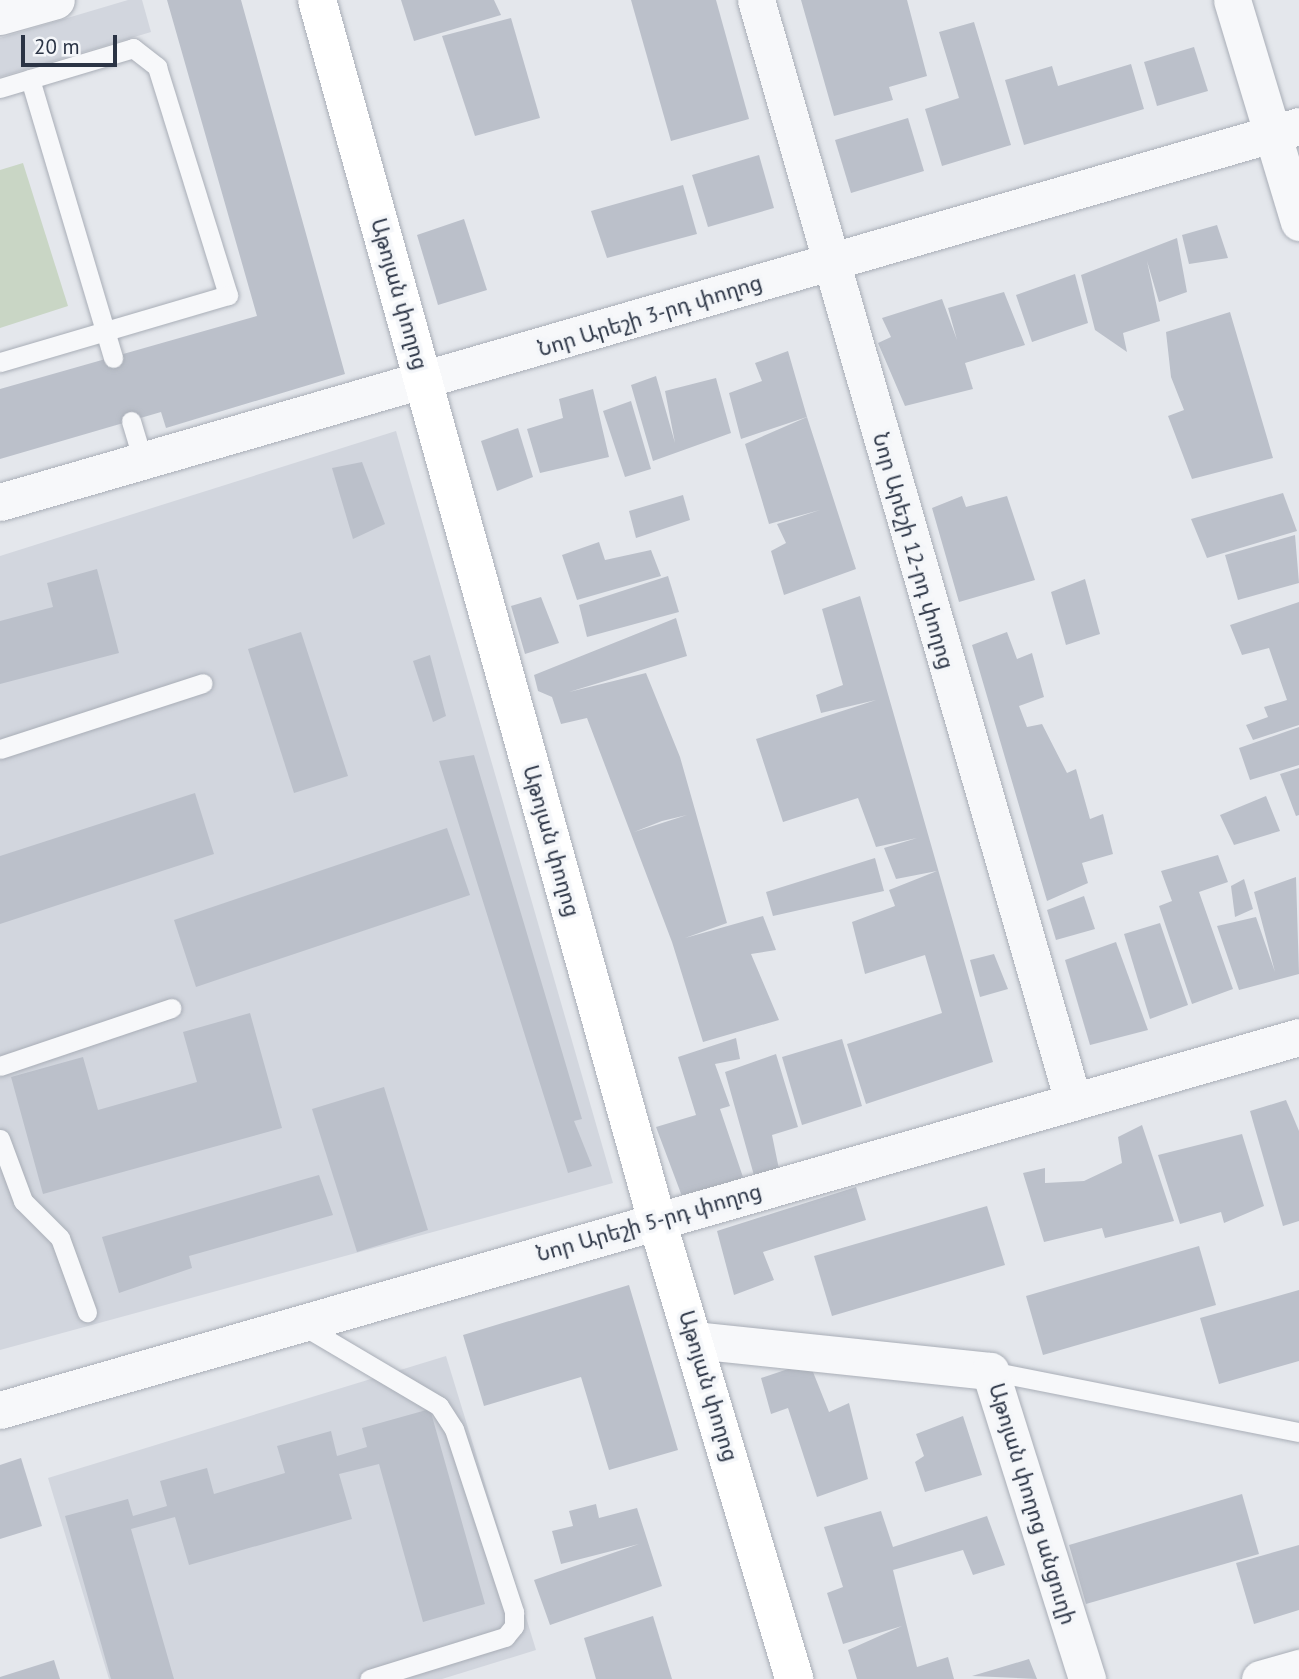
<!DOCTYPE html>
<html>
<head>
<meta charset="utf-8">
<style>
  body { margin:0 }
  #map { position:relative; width:1299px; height:1679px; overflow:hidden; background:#e4e7ec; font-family:"PT Sans","Noto Sans Armenian",sans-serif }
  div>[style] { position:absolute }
  .built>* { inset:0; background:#d2d6de }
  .green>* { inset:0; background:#c9d6c5 }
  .building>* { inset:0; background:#bbc0ca }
  .roads { filter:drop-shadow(0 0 2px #a9aeb7) drop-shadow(0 0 2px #a9aeb7) }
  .service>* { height:19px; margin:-9.5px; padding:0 9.5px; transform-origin:9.5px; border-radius:9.5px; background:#f7f8fa }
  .minor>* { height:37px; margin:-18.5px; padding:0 18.5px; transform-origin:18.5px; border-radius:18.5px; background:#f7f8fa }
  .secondary>* { height:38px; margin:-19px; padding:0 19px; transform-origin:19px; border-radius:19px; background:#fff }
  span { translate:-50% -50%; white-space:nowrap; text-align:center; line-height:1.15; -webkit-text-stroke:7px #f4f6f9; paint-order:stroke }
  .street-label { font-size:21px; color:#2b3445 }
  .scale { position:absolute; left:21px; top:35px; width:96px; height:32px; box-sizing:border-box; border:4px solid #2b3445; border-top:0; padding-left:9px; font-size:21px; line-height:24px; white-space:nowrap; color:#2b3445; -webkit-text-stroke:5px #f4f6f9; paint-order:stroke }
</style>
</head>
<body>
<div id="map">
  <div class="built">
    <div style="clip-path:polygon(128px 0,142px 0,151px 32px,0 77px,0 38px)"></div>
    <div style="clip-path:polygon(396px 431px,613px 1183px,0 1350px,0 556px)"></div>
    <div style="clip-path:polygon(446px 1356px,536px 1650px,442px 1679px,109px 1679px,48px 1478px)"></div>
  </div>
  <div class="green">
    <div style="clip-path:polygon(23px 163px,68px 306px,0 328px,0 170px)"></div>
  </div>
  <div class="building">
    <div style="clip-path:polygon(167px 0,241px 0,345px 374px,166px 428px,161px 412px,0 459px,0 389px,257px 316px)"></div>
    <div style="clip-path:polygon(401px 0,494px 0,501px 15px,414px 41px)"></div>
    <div style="clip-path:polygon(631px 0,716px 0,749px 119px,671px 141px)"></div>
    <div style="clip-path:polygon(801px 0,907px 0,927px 76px,889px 87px,893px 100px,834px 116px)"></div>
    <div style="clip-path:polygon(511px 18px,540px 118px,475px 136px,442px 36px)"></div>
    <div style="clip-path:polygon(974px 22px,1011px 145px,942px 166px,925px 109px,959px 98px,939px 32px)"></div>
    <div style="clip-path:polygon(1194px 47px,1208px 91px,1157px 106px,1144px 62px)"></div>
    <div style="clip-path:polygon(1131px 64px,1144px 109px,1024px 145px,1005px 80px,1052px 66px,1058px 86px)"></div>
    <div style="clip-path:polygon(908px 118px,924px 171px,851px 193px,835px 140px)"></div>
    <div style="clip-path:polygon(759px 155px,774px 208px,708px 227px,692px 175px)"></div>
    <div style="clip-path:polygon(683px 185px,697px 234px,607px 258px,591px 211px)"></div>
    <div style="clip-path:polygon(464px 219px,487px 290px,438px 305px,417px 235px)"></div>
    <div style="clip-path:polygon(1217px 225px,1228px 258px,1189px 264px,1182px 235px)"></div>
    <div style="clip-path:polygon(1177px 238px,1187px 292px,1159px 302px,1147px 261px,1160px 321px,1123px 333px,1127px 352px,1095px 330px,1081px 275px)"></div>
    <div style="clip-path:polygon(1075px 274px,1088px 323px,1032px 342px,1016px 295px)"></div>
    <div style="clip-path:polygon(1004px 292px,1025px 345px,965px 363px,973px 389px,905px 406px,878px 343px,891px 337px,882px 318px,942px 299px,957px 340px,948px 308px)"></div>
    <div style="clip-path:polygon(1230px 312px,1273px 458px,1192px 479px,1168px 416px,1184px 410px,1171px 377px,1166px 332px)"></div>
    <div style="clip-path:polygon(788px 351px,807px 417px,741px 439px,729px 393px,762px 381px,755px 363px)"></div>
    <div style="clip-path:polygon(656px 376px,675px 443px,665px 391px,716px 378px,731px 433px,653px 461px,631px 385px)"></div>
    <div style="clip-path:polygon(593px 389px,609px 457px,540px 473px,527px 429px,563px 418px,559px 399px)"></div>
    <div style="clip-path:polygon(631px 401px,651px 469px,625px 477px,603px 411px)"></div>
    <div style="clip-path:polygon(807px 417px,856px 569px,784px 595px,771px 551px,786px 543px,777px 524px,820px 510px,769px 524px,745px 444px)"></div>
    <div style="clip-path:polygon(518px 428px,533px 477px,497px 491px,481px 441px)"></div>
    <div style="clip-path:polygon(362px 462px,385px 524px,353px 539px,332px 468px)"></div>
    <div style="clip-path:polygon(1283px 493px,1297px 531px,1207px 558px,1191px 519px)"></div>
    <div style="clip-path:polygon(683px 495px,690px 520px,636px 538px,629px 511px)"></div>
    <div style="clip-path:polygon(962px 496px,966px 507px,1007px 496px,1035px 580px,959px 602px,932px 508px)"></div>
    <div style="clip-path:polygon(1295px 535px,1299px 583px,1238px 600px,1225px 555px)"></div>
    <div style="clip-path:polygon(599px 542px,605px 560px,651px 550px,661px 576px,577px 600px,562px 555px)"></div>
    <div style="clip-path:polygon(97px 569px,119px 653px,0 684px,0 621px,53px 607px,47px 583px)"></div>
    <div style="clip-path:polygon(668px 576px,679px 612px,587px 637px,579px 605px)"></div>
    <div style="clip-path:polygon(1085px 579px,1100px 634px,1066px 645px,1051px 592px)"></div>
    <div style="clip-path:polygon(860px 596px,993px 1062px,866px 1104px,847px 1044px,942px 1013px,925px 955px,865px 974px,852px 922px,895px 906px,889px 890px,937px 871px,896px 879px,884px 848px,917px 838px,876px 847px,858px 798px,783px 822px,756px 739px,876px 700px,821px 713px,816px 695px,843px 685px,822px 609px)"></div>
    <div style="clip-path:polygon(541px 597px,559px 643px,525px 654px,511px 606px)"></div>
    <div style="clip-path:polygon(1299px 602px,1299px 725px,1253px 740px,1246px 725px,1268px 717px,1264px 707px,1287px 700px,1269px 648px,1242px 655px,1230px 625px)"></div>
    <div style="clip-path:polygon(evenodd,676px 618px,687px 656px,569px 692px,646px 673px,680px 757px,727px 923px,685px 938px,763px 916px,776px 950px,751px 954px,779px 1020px,703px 1042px,672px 942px,587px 718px,561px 724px,552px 697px,538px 691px,534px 675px,676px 618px,687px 815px,634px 832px,662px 821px,687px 815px)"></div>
    <div style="clip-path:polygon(301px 632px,348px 776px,294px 793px,248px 649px)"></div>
    <div style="clip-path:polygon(1007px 632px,1017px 659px,1032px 653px,1044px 697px,1019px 706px,1027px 727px,1042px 724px,1067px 773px,1076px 769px,1090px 819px,1103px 814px,1113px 854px,1082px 863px,1088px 883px,1047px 901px,972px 645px)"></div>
    <div style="clip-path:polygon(430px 655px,446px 716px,433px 722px,413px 661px)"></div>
    <div style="clip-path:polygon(1299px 727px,1299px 765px,1250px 780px,1239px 748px)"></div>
    <div style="clip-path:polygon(474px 755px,582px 1119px,574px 1121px,592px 1166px,568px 1173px,439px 761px)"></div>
    <div style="clip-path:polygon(1299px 768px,1299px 815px,1296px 816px,1280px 774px)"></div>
    <div style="clip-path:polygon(195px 793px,214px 854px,0 924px,0 856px)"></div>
    <div style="clip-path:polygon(1266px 796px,1280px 831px,1234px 845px,1220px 815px)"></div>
    <div style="clip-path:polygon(447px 828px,470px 895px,196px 987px,174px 920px)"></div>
    <div style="clip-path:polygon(1218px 855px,1228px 882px,1199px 892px,1233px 989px,1192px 1004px,1159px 906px,1172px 901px,1161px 871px)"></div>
    <div style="clip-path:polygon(875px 858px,884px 891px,773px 916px,766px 892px)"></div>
    <div style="clip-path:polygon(1296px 877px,1299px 974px,1239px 990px,1217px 926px,1256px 917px,1275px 972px,1254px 892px)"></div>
    <div style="clip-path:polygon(1244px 879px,1253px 909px,1235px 917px,1231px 886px)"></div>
    <div style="clip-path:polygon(1084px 896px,1095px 929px,1056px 940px,1047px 910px)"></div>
    <div style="clip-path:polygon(1160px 923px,1188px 1005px,1150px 1019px,1124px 934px)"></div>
    <div style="clip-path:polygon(1116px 942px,1148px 1030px,1090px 1045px,1065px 960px)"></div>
    <div style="clip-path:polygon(994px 954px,1008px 989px,980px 997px,970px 960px)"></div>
    <div style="clip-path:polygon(250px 1013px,282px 1128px,43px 1194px,11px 1077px,83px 1057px,98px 1110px,197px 1082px,183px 1032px)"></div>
    <div style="clip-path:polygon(736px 1038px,740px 1059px,715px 1064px,730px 1106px,720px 1109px,745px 1183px,683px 1199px,656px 1127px,696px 1115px,678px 1057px)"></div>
    <div style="clip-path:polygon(842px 1039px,862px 1106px,802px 1125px,782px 1057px)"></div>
    <div style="clip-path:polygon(776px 1054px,798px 1127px,772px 1135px,780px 1174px,755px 1179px,725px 1072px)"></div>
    <div style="clip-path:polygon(384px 1087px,428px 1230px,357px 1252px,312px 1109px)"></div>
    <div style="clip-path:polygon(1286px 1100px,1299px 1131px,1299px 1221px,1283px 1226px,1250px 1111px)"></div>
    <div style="clip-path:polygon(1142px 1125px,1174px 1221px,1105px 1238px,1102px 1228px,1044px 1242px,1023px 1173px,1045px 1168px,1045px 1183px,1084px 1181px,1122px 1163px,1118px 1137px)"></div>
    <div style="clip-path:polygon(1242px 1134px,1264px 1206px,1224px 1223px,1221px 1212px,1180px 1224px,1158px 1155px)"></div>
    <div style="clip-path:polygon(319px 1175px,333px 1215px,189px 1256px,192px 1268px,119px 1293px,102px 1237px)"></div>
    <div style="clip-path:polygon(856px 1187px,866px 1220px,763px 1252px,774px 1280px,734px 1295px,717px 1231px)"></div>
    <div style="clip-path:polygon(987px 1206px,1005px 1265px,832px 1316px,814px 1256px)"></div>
    <div style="clip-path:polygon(1199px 1246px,1216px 1305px,1043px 1355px,1026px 1296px)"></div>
    <div style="clip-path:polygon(629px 1285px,678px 1450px,609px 1470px,581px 1377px,484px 1406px,463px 1335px)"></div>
    <div style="clip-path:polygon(1299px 1290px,1299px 1361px,1219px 1384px,1200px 1318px)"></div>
    <div style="clip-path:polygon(809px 1362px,829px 1412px,849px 1403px,868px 1479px,817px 1497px,788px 1408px,771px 1414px,761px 1378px)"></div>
    <div style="clip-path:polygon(430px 1409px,485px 1604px,423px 1622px,379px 1464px,339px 1474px,352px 1519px,189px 1565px,175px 1517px,131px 1529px,174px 1679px,111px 1679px,65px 1516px,128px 1499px,133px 1516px,167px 1506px,160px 1481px,207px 1468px,214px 1494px,285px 1473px,277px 1446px,331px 1431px,337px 1456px,367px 1447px,362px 1428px)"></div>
    <div style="clip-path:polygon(963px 1416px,982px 1475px,925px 1492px,915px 1462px,924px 1456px,916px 1434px)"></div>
    <div style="clip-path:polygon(21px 1458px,42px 1526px,0 1539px,0 1465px)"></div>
    <div style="clip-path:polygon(1242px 1494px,1259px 1554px,1086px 1604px,1069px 1545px)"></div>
    <div style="clip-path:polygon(596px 1504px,599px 1518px,637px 1508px,662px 1586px,550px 1625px,534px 1580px,639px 1544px,561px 1564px,552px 1531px,573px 1526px,569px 1511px)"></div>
    <div style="clip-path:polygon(881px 1511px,893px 1547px,987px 1516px,1005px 1565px,973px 1575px,963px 1550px,893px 1570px,917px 1667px,948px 1657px,954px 1679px,857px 1679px,848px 1650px,902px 1626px,843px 1644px,827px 1593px,843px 1587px,824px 1527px)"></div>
    <div style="clip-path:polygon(1299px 1545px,1299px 1610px,1254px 1624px,1236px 1563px)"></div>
    <div style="clip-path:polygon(653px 1616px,672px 1679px,596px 1679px,584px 1638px)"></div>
    <div style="clip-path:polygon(1029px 1659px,1037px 1679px,972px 1676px)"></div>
    <div style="clip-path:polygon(54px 1660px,60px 1679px,0 1679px,0 1677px)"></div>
  </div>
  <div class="roads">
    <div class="service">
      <div style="left:30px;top:79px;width:291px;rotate:73.4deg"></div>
      <div style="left:0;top:88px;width:139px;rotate:-16.7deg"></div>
      <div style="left:133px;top:48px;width:31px;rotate:38deg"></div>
      <div style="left:157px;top:67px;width:239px;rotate:72.7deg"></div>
      <div style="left:228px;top:295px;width:238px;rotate:163.6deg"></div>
      <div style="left:131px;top:421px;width:42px;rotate:73.3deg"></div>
      <div style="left:0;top:749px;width:213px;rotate:-18deg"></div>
      <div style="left:0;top:1066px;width:181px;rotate:-18.7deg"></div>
      <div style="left:0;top:1139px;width:66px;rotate:69.6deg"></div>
      <div style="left:23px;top:1201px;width:52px;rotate:45deg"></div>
      <div style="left:60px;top:1238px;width:79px;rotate:70deg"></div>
      <div style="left:302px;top:1325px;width:159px;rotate:30.6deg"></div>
      <div style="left:439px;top:1406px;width:27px;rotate:57deg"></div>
      <div style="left:454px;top:1429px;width:193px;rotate:71.8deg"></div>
      <div style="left:514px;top:1612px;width:14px;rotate:90deg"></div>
      <div style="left:514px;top:1626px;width:14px;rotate:129deg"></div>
      <div style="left:505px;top:1637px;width:142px;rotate:162.8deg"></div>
      <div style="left:990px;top:1371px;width:315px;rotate:11.2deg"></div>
    </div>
    <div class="minor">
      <div style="left:756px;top:0;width:1146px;rotate:73.94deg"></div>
      <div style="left:1232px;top:0;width:232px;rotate:73.2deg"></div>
      <div style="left:0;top:16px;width:58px;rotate:-15.9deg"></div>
      <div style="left:0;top:502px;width:1352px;rotate:-16.14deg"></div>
      <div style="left:695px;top:1340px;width:297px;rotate:6deg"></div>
      <div style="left:990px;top:1371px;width:323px;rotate:72.5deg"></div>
      <div style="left:0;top:1410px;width:1351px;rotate:-16.02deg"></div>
      <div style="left:1260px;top:1679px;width:41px;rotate:-15.8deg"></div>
    </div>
    <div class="secondary">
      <div style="left:317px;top:0;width:1267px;rotate:74.44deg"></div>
      <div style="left:657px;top:1221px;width:478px;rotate:73.3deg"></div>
    </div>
  </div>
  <div class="street-label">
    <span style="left:399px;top:294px;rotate:74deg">Աթոյան փողոց</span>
    <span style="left:650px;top:316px;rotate:-17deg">Նոր Արեշի 3-րդ փողոց</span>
    <span style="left:913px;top:551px;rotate:74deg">Նոր Արեշի 12-րդ փողոց</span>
    <span style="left:551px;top:841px;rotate:74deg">Աթոյան փողոց</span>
    <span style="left:649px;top:1223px;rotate:-16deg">Նոր Արեշի 5-րդ փողոց</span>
    <span style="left:708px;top:1386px;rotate:73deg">Աթոյան փողոց</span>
    <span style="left:1032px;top:1504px;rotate:73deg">Աթոյան փողոց անցուղի</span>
  </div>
  <div class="scale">20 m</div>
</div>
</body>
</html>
